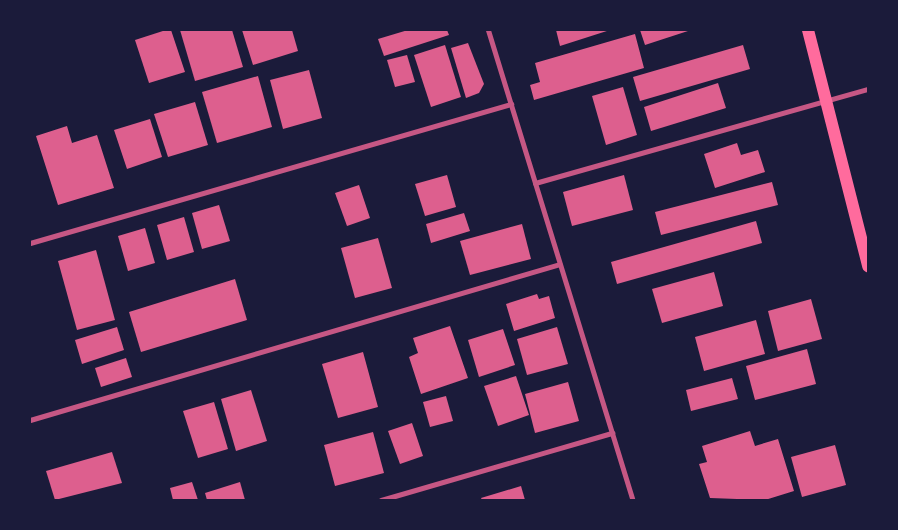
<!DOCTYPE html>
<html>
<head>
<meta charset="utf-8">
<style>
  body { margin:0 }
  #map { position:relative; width:898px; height:530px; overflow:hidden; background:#1b1b3a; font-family:"Roboto Condensed",sans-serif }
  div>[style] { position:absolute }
  .building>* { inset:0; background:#dd5f8e }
  .minor>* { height:5px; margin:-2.5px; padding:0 2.5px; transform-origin:2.5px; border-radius:2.5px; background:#c65784 }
  .primary>* { height:12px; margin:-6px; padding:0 6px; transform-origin:6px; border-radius:6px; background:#ff6b9d }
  span { translate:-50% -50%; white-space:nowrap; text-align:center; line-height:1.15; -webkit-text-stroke:4px #1b1b3a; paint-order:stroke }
  .frame { position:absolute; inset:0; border:31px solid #1b1b3a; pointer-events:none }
</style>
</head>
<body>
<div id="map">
  <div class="building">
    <div style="clip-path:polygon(166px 30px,171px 30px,185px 72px,149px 83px,135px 40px)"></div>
    <div style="clip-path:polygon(180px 30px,232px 30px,243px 67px,195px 81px)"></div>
    <div style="clip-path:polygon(242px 30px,292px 30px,298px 51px,253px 65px)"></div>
    <div style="clip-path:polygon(408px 30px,447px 30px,449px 35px,384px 56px,378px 39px)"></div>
    <div style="clip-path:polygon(556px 30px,610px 30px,560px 46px)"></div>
    <div style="clip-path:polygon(640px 30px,691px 30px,645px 45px)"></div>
    <div style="clip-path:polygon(635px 34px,644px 68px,534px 100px,530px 85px,540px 82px,535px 63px)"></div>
    <div style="clip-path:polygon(468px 43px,484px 84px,479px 93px,466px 98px,451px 48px)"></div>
    <div style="clip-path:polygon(445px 45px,461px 97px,431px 107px,414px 55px)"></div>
    <div style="clip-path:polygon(743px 45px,750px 69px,640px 101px,633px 77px)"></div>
    <div style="clip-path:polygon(407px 55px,415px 82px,395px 87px,387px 60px)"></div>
    <div style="clip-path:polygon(309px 70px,322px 118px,283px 129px,270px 80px)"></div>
    <div style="clip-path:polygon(258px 76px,272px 127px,217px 143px,202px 92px)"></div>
    <div style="clip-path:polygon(718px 83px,726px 108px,651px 131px,644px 107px)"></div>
    <div style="clip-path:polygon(623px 87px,637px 135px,606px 145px,592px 96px)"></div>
    <div style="clip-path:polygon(195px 102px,208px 145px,168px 157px,154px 114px)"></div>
    <div style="clip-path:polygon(150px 119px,162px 157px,127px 169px,114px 130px)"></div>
    <div style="clip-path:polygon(67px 126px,72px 143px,97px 135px,114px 188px,58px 205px,36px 136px)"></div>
    <div style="clip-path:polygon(737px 143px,741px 155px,758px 150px,765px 172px,715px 188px,704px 154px)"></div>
    <div style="clip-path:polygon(447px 175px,456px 207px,425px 216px,415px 184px)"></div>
    <div style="clip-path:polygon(624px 175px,633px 210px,572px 226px,563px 192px)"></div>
    <div style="clip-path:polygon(772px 182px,778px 205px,661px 235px,655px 212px)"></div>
    <div style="clip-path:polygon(359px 185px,370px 218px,347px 226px,335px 193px)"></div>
    <div style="clip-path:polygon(219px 205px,230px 241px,202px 249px,192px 213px)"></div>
    <div style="clip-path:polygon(464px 213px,470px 231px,431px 243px,426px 224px)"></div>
    <div style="clip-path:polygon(184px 217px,194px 252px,167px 260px,157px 225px)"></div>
    <div style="clip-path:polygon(756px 221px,762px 243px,617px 284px,611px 262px)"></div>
    <div style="clip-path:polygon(522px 224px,531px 259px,470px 275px,460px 241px)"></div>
    <div style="clip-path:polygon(145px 228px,155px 263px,128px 271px,118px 236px)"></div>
    <div style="clip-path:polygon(378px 238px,392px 288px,355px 298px,341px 248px)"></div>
    <div style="clip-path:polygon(96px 250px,115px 320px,77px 330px,58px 261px)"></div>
    <div style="clip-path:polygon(714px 272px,723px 306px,662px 323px,652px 289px)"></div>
    <div style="clip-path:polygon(235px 279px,247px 320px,141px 352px,129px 312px)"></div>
    <div style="clip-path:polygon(537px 294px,539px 299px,549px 296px,555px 318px,514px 331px,506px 304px)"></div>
    <div style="clip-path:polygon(811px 299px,822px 339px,778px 351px,768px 311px)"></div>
    <div style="clip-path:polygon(756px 320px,765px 354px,704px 371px,695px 337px)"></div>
    <div style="clip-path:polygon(450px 326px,468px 378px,421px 394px,409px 357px,418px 353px,413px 338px)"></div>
    <div style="clip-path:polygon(117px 327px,124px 350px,82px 364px,75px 340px)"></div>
    <div style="clip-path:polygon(557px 327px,568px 364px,527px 375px,517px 339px)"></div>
    <div style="clip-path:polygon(503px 329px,515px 365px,479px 377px,468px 340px)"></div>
    <div style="clip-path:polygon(807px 349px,816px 384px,755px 400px,746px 366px)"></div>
    <div style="clip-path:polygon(363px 352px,378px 407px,338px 418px,322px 364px)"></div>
    <div style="clip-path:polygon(126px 358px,132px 377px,101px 387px,95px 368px)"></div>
    <div style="clip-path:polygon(516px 376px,529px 415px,498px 426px,484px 386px)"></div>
    <div style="clip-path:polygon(732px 378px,738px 399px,691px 411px,686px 390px)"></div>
    <div style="clip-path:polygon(568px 382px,579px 421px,535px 433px,525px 394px)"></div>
    <div style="clip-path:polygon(251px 390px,267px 441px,236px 451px,221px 399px)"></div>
    <div style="clip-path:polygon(446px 396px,453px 421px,430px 427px,423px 402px)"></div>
    <div style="clip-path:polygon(214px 402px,228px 449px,198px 458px,183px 411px)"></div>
    <div style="clip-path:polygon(412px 423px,423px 456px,400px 464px,388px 431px)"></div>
    <div style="clip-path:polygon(750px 431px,755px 446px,778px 439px,794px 491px,765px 500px,710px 498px,699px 464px,707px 462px,702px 446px)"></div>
    <div style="clip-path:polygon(373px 432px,384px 473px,335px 486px,324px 445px)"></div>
    <div style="clip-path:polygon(835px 445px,846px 485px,802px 497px,791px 457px)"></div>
    <div style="clip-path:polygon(112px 452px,122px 483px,55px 500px,46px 471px)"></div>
    <div style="clip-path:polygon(192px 482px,198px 500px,173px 500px,170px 488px)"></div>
    <div style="clip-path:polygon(240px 482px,245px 500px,207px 500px,205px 493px)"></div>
    <div style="clip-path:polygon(521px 486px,525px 500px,482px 500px,481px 498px)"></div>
  </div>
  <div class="minor">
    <div style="left:488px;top:30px;width:492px;rotate:72.9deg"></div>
    <div style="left:535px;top:183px;width:346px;rotate:-15.8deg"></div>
    <div style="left:30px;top:243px;width:501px;rotate:-16.12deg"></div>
    <div style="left:30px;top:420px;width:552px;rotate:-16.4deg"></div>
    <div style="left:381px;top:500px;width:241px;rotate:-16.2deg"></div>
  </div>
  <div class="primary">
    <div style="left:808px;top:30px;width:244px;rotate:75.7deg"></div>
  </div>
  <div class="frame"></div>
</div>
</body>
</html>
